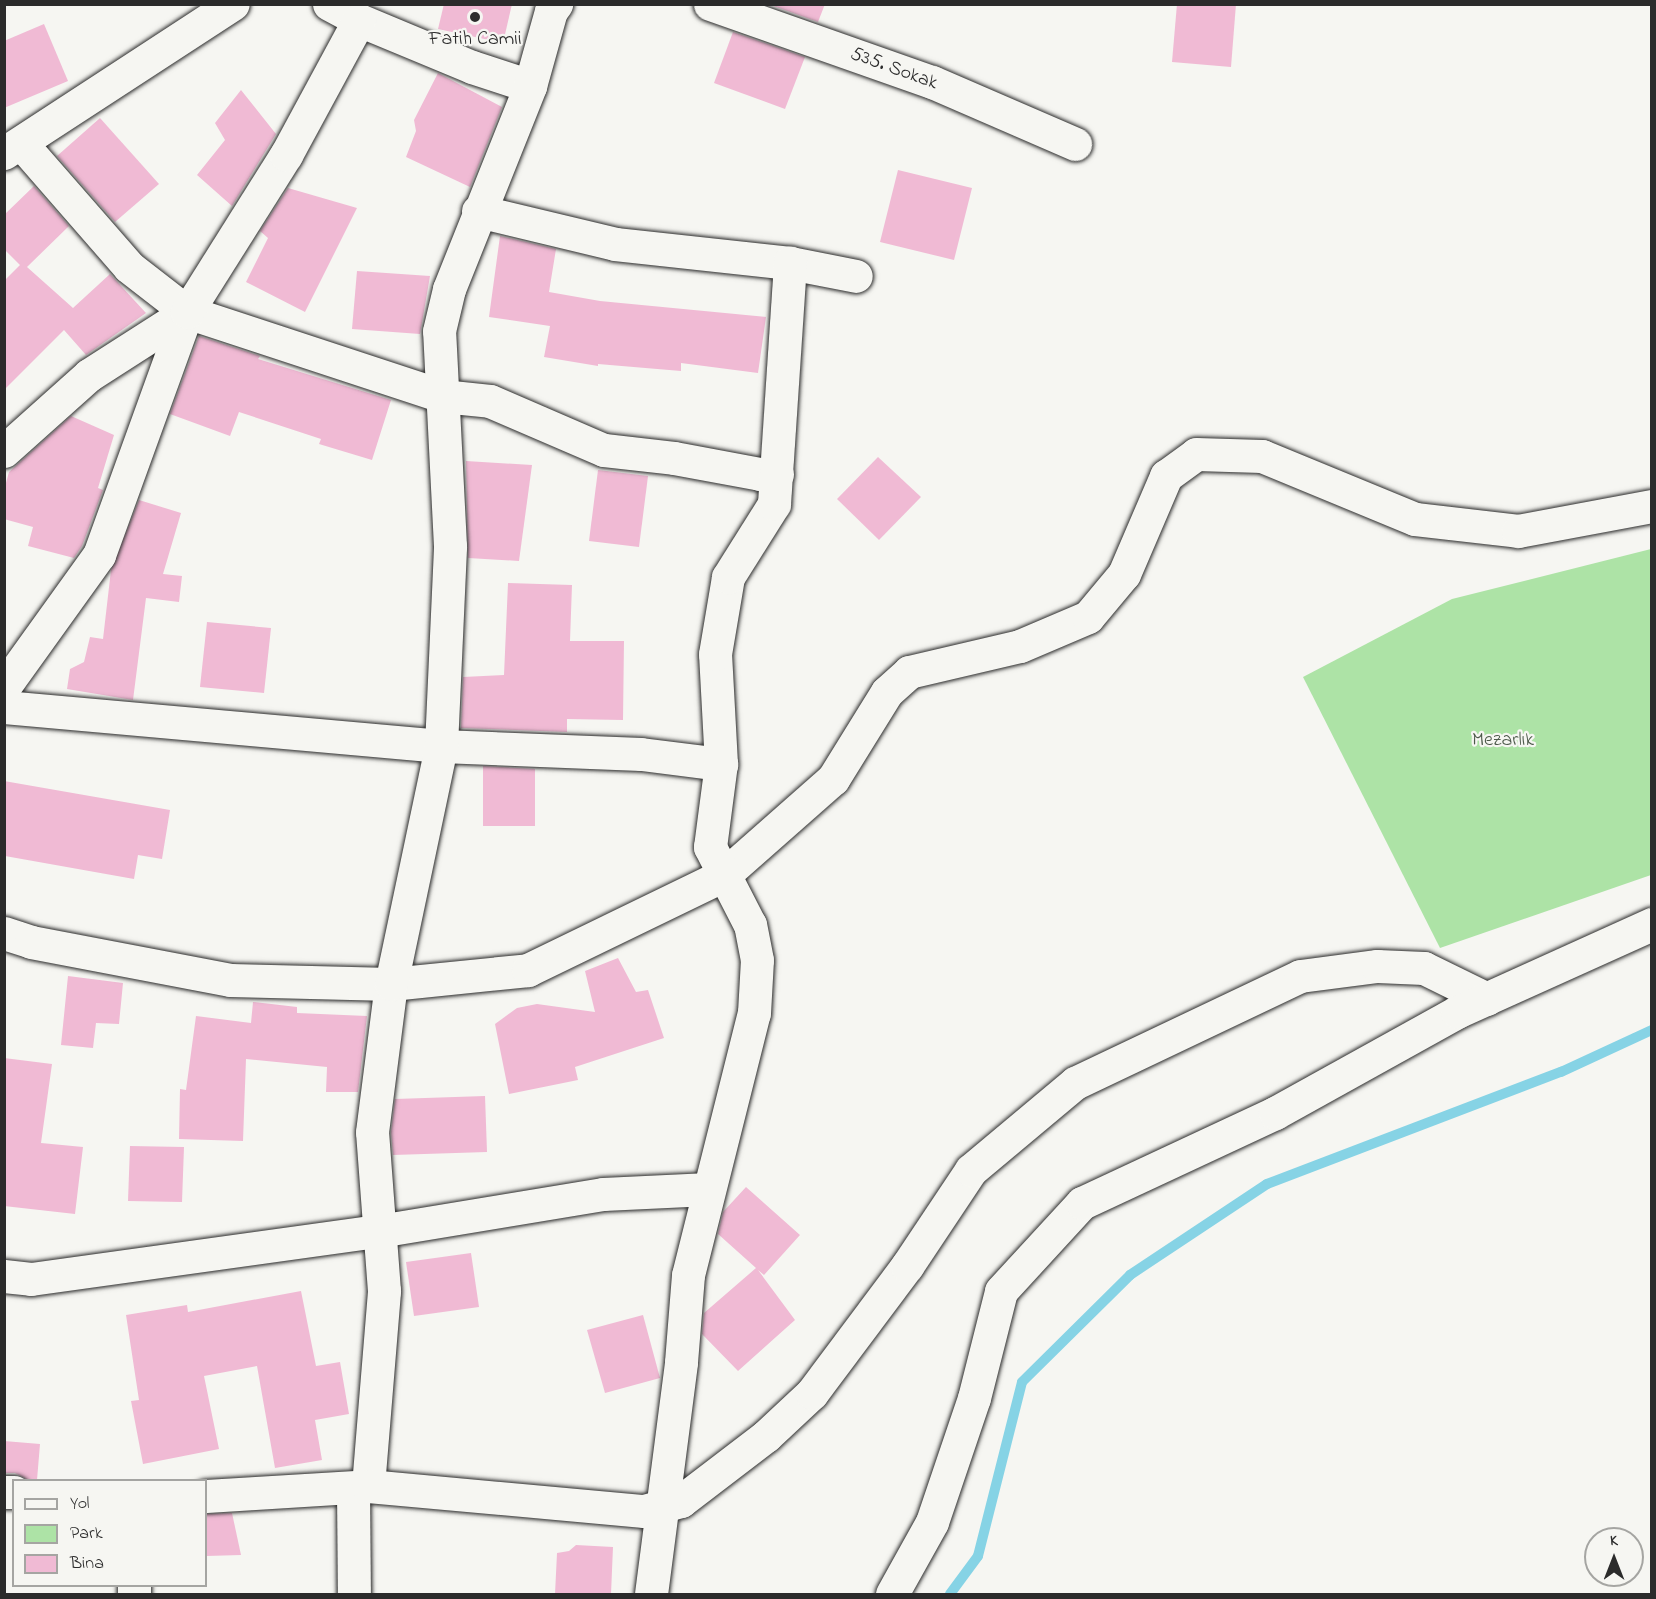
<!DOCTYPE html>
<html>
<head>
<meta charset="utf-8">
<style>
  body { margin:0 }
  #map { position:relative; width:1656px; height:1599px; overflow:hidden; background:#f6f6f2; font-family:"Indie Flower",sans-serif }
  div>[style] { position:absolute }
  .green>* { inset:0; background:#ade3a6 }
  .stream>* { height:10px; margin:-5px; padding:0 5px; transform-origin:5px; border-radius:5px; background:#86d3e5 }
  .building>* { inset:0; background:#f0bad4 }
  .roads { filter:drop-shadow(0 0 2px #2b2b2b) drop-shadow(0 0 2px #2b2b2b) }
  .minor>* { height:33px; margin:-16.5px; padding:0 16.5px; transform-origin:16.5px; border-radius:16.5px; background:#f6f6f2 }
  .dots>* { width:16px; height:16px; translate:-50% -50%; box-sizing:border-box; border:3px solid #f6f6f2; border-radius:50% }
  span { translate:-50% -50%; white-space:nowrap; text-align:center; line-height:1.15; -webkit-text-stroke:4.5px #f6f6f2; paint-order:stroke }
  .poi-label { font-size:20px; color:#2b2b2b }
  .street-label { font-size:20px; color:#2b2b2b }
  .park-label { font-size:20px; color:#4c594a }
  .frame { position:absolute; inset:0; border:6px solid #2b2b2b; pointer-events:none }
  .legend { position:absolute; left:12px; top:1479px; width:195px; height:108px; box-sizing:border-box; background:#f6f6f2; border:2px solid #a5a5a2; margin:0; padding:8px 10px; list-style:none; font-size:18px; color:#2b2b2b }
  .legend li { display:flex; align-items:center; gap:12px; height:30px }
  .legend b { width:30px; border:2px solid #a5a5a2 }
  .north { position:absolute; left:1584px; top:1527px; width:60px; height:60px; box-sizing:border-box; background:#f6f6f2; border:2px solid #a5a5a2; border-radius:50%; rotate:0deg; font-size:16px; font-weight:700; line-height:24px; text-align:center; color:#2b2b2b }
  .north::after { content:''; display:block; margin:auto; width:21px; height:27px; background:#2b2b2b; clip-path:polygon(50% 0,100% 100%,50% 72%,0 100%) }
</style>
</head>
<body>
<div id="map">
  <div class="green">
    <div style="clip-path:polygon(1651px 549px,1651px 875px,1440px 948px,1303px 677px,1452px 599px)"></div>
  </div>
  <div class="stream">
    <div style="left:950px;top:1594px;width:47px;rotate:-53.6deg"></div>
    <div style="left:978px;top:1556px;width:179px;rotate:-75.8deg"></div>
    <div style="left:1022px;top:1382px;width:152px;rotate:-44.7deg"></div>
    <div style="left:1130px;top:1275px;width:164px;rotate:-33.6deg"></div>
    <div style="left:1267px;top:1184px;width:315px;rotate:-20.9deg"></div>
    <div style="left:1561px;top:1072px;width:100px;rotate:-24.8deg"></div>
  </div>
  <div class="building">
    <div style="clip-path:polygon(444px 4px,512px 4px,503px 43px,438px 29px)"></div>
    <div style="clip-path:polygon(768px 4px,825px 4px,818px 22px)"></div>
    <div style="clip-path:polygon(1177px 4px,1236px 4px,1231px 67px,1172px 62px)"></div>
    <div style="clip-path:polygon(44px 24px,68px 81px,4px 108px,4px 41px)"></div>
    <div style="clip-path:polygon(733px 32px,805px 57px,785px 109px,714px 83px)"></div>
    <div style="clip-path:polygon(438px 73px,502px 107px,470px 187px,406px 157px,416px 131px,414px 120px)"></div>
    <div style="clip-path:polygon(241px 90px,276px 134px,232px 206px,197px 175px,225px 140px,215px 123px)"></div>
    <div style="clip-path:polygon(100px 118px,159px 184px,115px 222px,57px 156px)"></div>
    <div style="clip-path:polygon(898px 170px,972px 188px,954px 260px,880px 242px)"></div>
    <div style="clip-path:polygon(34px 186px,69px 226px,27px 267px,73px 308px,110px 274px,146px 313px,86px 355px,64px 330px,4px 390px,4px 281px,20px 265px,4px 249px,4px 215px)"></div>
    <div style="clip-path:polygon(288px 188px,357px 208px,305px 312px,246px 282px,268px 238px,260px 231px)"></div>
    <div style="clip-path:polygon(500px 236px,556px 249px,549px 292px,600px 301px,766px 317px,758px 373px,681px 363px,681px 371px,598px 364px,598px 366px,544px 357px,550px 326px,489px 317px)"></div>
    <div style="clip-path:polygon(357px 271px,430px 276px,420px 334px,352px 329px)"></div>
    <div style="clip-path:polygon(199px 336px,260px 356px,258px 359px,391px 400px,372px 460px,319px 444px,321px 439px,239px 412px,230px 436px,170px 414px)"></div>
    <div style="clip-path:polygon(71px 416px,114px 435px,98px 488px,103px 490px,82px 546px,74px 558px,28px 546px,33px 527px,4px 519px,4px 490px,9px 472px)"></div>
    <div style="clip-path:polygon(878px 457px,921px 497px,879px 540px,837px 499px)"></div>
    <div style="clip-path:polygon(466px 461px,532px 465px,519px 561px,468px 558px)"></div>
    <div style="clip-path:polygon(598px 470px,648px 476px,639px 547px,589px 541px)"></div>
    <div style="clip-path:polygon(139px 500px,181px 513px,163px 574px,182px 576px,179px 602px,146px 598px,133px 700px,67px 689px,70px 669px,84px 662px,90px 637px,103px 639px,111px 570px)"></div>
    <div style="clip-path:polygon(508px 583px,572px 585px,570px 641px,624px 641px,623px 720px,567px 719px,567px 732px,461px 728px,463px 677px,504px 675px)"></div>
    <div style="clip-path:polygon(207px 622px,271px 628px,264px 693px,200px 687px)"></div>
    <div style="clip-path:polygon(483px 766px,535px 769px,535px 826px,483px 826px)"></div>
    <div style="clip-path:polygon(4px 781px,170px 810px,162px 859px,138px 855px,134px 879px,5px 856px)"></div>
    <div style="clip-path:polygon(618px 958px,636px 992px,648px 990px,664px 1038px,575px 1067px,578px 1080px,509px 1094px,495px 1024px,517px 1008px,537px 1004px,595px 1012px,585px 971px)"></div>
    <div style="clip-path:polygon(68px 976px,123px 983px,119px 1024px,96px 1023px,93px 1048px,61px 1045px)"></div>
    <div style="clip-path:polygon(253px 1002px,297px 1007px,297px 1013px,367px 1016px,358px 1092px,326px 1092px,327px 1067px,246px 1059px,243px 1141px,179px 1139px,180px 1089px,186px 1090px,196px 1016px,251px 1023px)"></div>
    <div style="clip-path:polygon(4px 1058px,52px 1064px,41px 1143px,83px 1147px,75px 1214px,4px 1206px)"></div>
    <div style="clip-path:polygon(485px 1096px,487px 1152px,393px 1155px,391px 1132px,395px 1099px)"></div>
    <div style="clip-path:polygon(130px 1146px,184px 1147px,182px 1202px,128px 1201px)"></div>
    <div style="clip-path:polygon(746px 1187px,800px 1235px,764px 1275px,758px 1270px,795px 1320px,738px 1371px,702px 1334px,704px 1313px,756px 1268px,718px 1234px,723px 1212px)"></div>
    <div style="clip-path:polygon(471px 1253px,479px 1307px,414px 1316px,406px 1262px)"></div>
    <div style="clip-path:polygon(301px 1291px,316px 1366px,340px 1362px,349px 1414px,315px 1420px,322px 1460px,275px 1468px,257px 1366px,204px 1376px,219px 1449px,143px 1464px,131px 1401px,139px 1400px,126px 1315px,187px 1305px,188px 1312px)"></div>
    <div style="clip-path:polygon(643px 1315px,660px 1378px,605px 1393px,587px 1330px)"></div>
    <div style="clip-path:polygon(4px 1441px,40px 1444px,37px 1480px,28px 1480px,15px 1473px,4px 1473px)"></div>
    <div style="clip-path:polygon(232px 1513px,241px 1555px,206px 1556px,206px 1514px)"></div>
    <div style="clip-path:polygon(576px 1545px,613px 1547px,611px 1594px,555px 1594px,557px 1553px,569px 1551px)"></div>
  </div>
  <div class="roads">
    <div class="minor">
      <div style="left:329px;top:4px;width:34px;rotate:28deg"></div>
      <div style="left:359px;top:20px;width:122px;rotate:22.6deg"></div>
      <div style="left:472px;top:67px;width:61px;rotate:18.1deg"></div>
      <div style="left:710px;top:4px;width:235px;rotate:19.4deg"></div>
      <div style="left:932px;top:82px;width:156px;rotate:23.4deg"></div>
      <div style="left:21px;top:143px;width:164px;rotate:48.9deg"></div>
      <div style="left:129px;top:267px;width:73px;rotate:37.8deg"></div>
      <div style="left:187px;top:312px;width:268px;rotate:18.2deg"></div>
      <div style="left:442px;top:396px;width:48px;rotate:5.9deg"></div>
      <div style="left:490px;top:401px;width:124px;rotate:23.3deg"></div>
      <div style="left:604px;top:450px;width:70px;rotate:6.5deg"></div>
      <div style="left:674px;top:458px;width:87px;rotate:10.5deg"></div>
      <div style="left:760px;top:474px;width:17px"></div>
      <div style="left:4px;top:153px;width:273px;rotate:-33.1deg"></div>
      <div style="left:478px;top:211px;width:141px;rotate:13.5deg"></div>
      <div style="left:615px;top:244px;width:176px;rotate:6.2deg"></div>
      <div style="left:790px;top:263px;width:67px;rotate:11.1deg"></div>
      <div style="left:4px;top:451px;width:114px;rotate:-41.8deg"></div>
      <div style="left:89px;top:375px;width:117px;rotate:-32.7deg"></div>
      <div style="left:4px;top:687px;width:163px;rotate:-54.3deg"></div>
      <div style="left:99px;top:555px;width:258px;rotate:-70.1deg"></div>
      <div style="left:187px;top:312px;width:186px;rotate:-57.8deg"></div>
      <div style="left:286px;top:155px;width:153px;rotate:-61.6deg"></div>
      <div style="left:4px;top:707px;width:439px;rotate:5.1deg"></div>
      <div style="left:441px;top:746px;width:200px;rotate:2.3deg"></div>
      <div style="left:641px;top:754px;width:81px;rotate:7.1deg"></div>
      <div style="left:4px;top:933px;width:28px;rotate:18deg"></div>
      <div style="left:31px;top:942px;width:203px;rotate:10.8deg"></div>
      <div style="left:230px;top:980px;width:161px;rotate:1.4deg"></div>
      <div style="left:391px;top:984px;width:138px;rotate:-5.8deg"></div>
      <div style="left:528px;top:970px;width:218px;rotate:-25.9deg"></div>
      <div style="left:724px;top:875px;width:145px;rotate:-41.4deg"></div>
      <div style="left:833px;top:779px;width:102px;rotate:-58.2deg"></div>
      <div style="left:887px;top:692px;width:30px;rotate:-42deg"></div>
      <div style="left:909px;top:672px;width:114px;rotate:-13.2deg"></div>
      <div style="left:1020px;top:646px;width:74px;rotate:-23.1deg"></div>
      <div style="left:1088px;top:617px;width:56px;rotate:-50.1deg"></div>
      <div style="left:1124px;top:574px;width:107px;rotate:-66.8deg"></div>
      <div style="left:1166px;top:476px;width:37px;rotate:-36deg"></div>
      <div style="left:1196px;top:454px;width:66px;rotate:1.7deg"></div>
      <div style="left:1262px;top:456px;width:165px;rotate:22.4deg"></div>
      <div style="left:1415px;top:519px;width:104px;rotate:6.6deg"></div>
      <div style="left:1518px;top:531px;width:136px;rotate:-10.6deg"></div>
      <div style="left:4px;top:1276px;width:27px;rotate:6deg"></div>
      <div style="left:31px;top:1279px;width:351px;rotate:-7.9deg"></div>
      <div style="left:379px;top:1231px;width:227px;rotate:-9.4deg"></div>
      <div style="left:603px;top:1194px;width:106px;rotate:-2.7deg"></div>
      <div style="left:368px;top:1486px;width:196px;rotate:-85.3deg"></div>
      <div style="left:384px;top:1291px;width:159px;rotate:-94.3deg"></div>
      <div style="left:372px;top:1132px;width:149px;rotate:-82.7deg"></div>
      <div style="left:391px;top:984px;width:243px;rotate:-78.1deg"></div>
      <div style="left:441px;top:746px;width:200px;rotate:-87.4deg"></div>
      <div style="left:450px;top:546px;width:215px;rotate:-92.9deg"></div>
      <div style="left:439px;top:331px;width:43px;rotate:-76.6deg"></div>
      <div style="left:449px;top:289px;width:219px;rotate:-68.2deg"></div>
      <div style="left:530px;top:86px;width:78px;rotate:-74.4deg"></div>
      <div style="left:551px;top:11px;width:9px;rotate:-54deg"></div>
      <div style="left:353px;top:1488px;width:106px;rotate:89.5deg"></div>
      <div style="left:4px;top:1492px;width:10px"></div>
      <div style="left:206px;top:1496px;width:162px;rotate:-3.5deg"></div>
      <div style="left:368px;top:1486px;width:277px;rotate:5.2deg"></div>
      <div style="left:644px;top:1511px;width:38px;rotate:-15deg"></div>
      <div style="left:681px;top:1501px;width:107px;rotate:-37.4deg"></div>
      <div style="left:766px;top:1436px;width:63px;rotate:-43.1deg"></div>
      <div style="left:812px;top:1393px;width:159px;rotate:-53.2deg"></div>
      <div style="left:907px;top:1266px;width:115px;rotate:-56.3deg"></div>
      <div style="left:971px;top:1170px;width:136px;rotate:-39.9deg"></div>
      <div style="left:1075px;top:1083px;width:249px;rotate:-25.4deg"></div>
      <div style="left:1300px;top:976px;width:78px;rotate:-7.4deg"></div>
      <div style="left:1377px;top:966px;width:47px;rotate:2.4deg"></div>
      <div style="left:1424px;top:968px;width:70px;rotate:26.2deg"></div>
      <div style="left:134px;top:1594px;width:8px;rotate:-90deg"></div>
      <div style="left:651px;top:1594px;width:234px;rotate:-82.6deg"></div>
      <div style="left:681px;top:1362px;width:87px;rotate:-85.4deg"></div>
      <div style="left:688px;top:1275px;width:270px;rotate:-75.9deg"></div>
      <div style="left:754px;top:1013px;width:53px;rotate:-86.8deg"></div>
      <div style="left:757px;top:960px;width:36px;rotate:-101deg"></div>
      <div style="left:750px;top:925px;width:88px;rotate:-117.1deg"></div>
      <div style="left:710px;top:847px;width:84px;rotate:-82.5deg"></div>
      <div style="left:721px;top:764px;width:110px;rotate:-93.1deg"></div>
      <div style="left:715px;top:654px;width:78px;rotate:-80.4deg"></div>
      <div style="left:728px;top:577px;width:86px;rotate:-57.8deg"></div>
      <div style="left:774px;top:504px;width:242px;rotate:-86.2deg"></div>
      <div style="left:892px;top:1594px;width:82px;rotate:-60.9deg"></div>
      <div style="left:932px;top:1522px;width:131px;rotate:-71.3deg"></div>
      <div style="left:974px;top:1398px;width:110px;rotate:-75.8deg"></div>
      <div style="left:1001px;top:1291px;width:120px;rotate:-47.4deg"></div>
      <div style="left:1082px;top:1203px;width:213px;rotate:-25deg"></div>
      <div style="left:1275px;top:1113px;width:208px;rotate:-29deg"></div>
      <div style="left:1457px;top:1012px;width:214px;rotate:-24.3deg"></div>
    </div>
  </div>
  <div class="dots">
    <div style="left:475px;top:17px;background:#2b2b2b"></div>
  </div>
  <div class="poi-label">
    <span style="left:475px;top:39px">Fatih Camii</span>
  </div>
  <div class="street-label">
    <span style="left:894px;top:69px;rotate:20deg">535. Sokak</span>
  </div>
  <div class="park-label">
    <span style="left:1503px;top:740px">Mezarlık</span>
  </div>
  <div class="frame"></div>
  <ul class="legend">
  <li><b style="height:8px;background:#f6f6f2"></b>Yol</li>
  <li><b style="height:16px;background:#ade3a6"></b>Park</li>
  <li><b style="height:16px;background:#f0bad4"></b>Bina</li>
  </ul>
  <div class="north">K</div>
</div>
</body>
</html>
